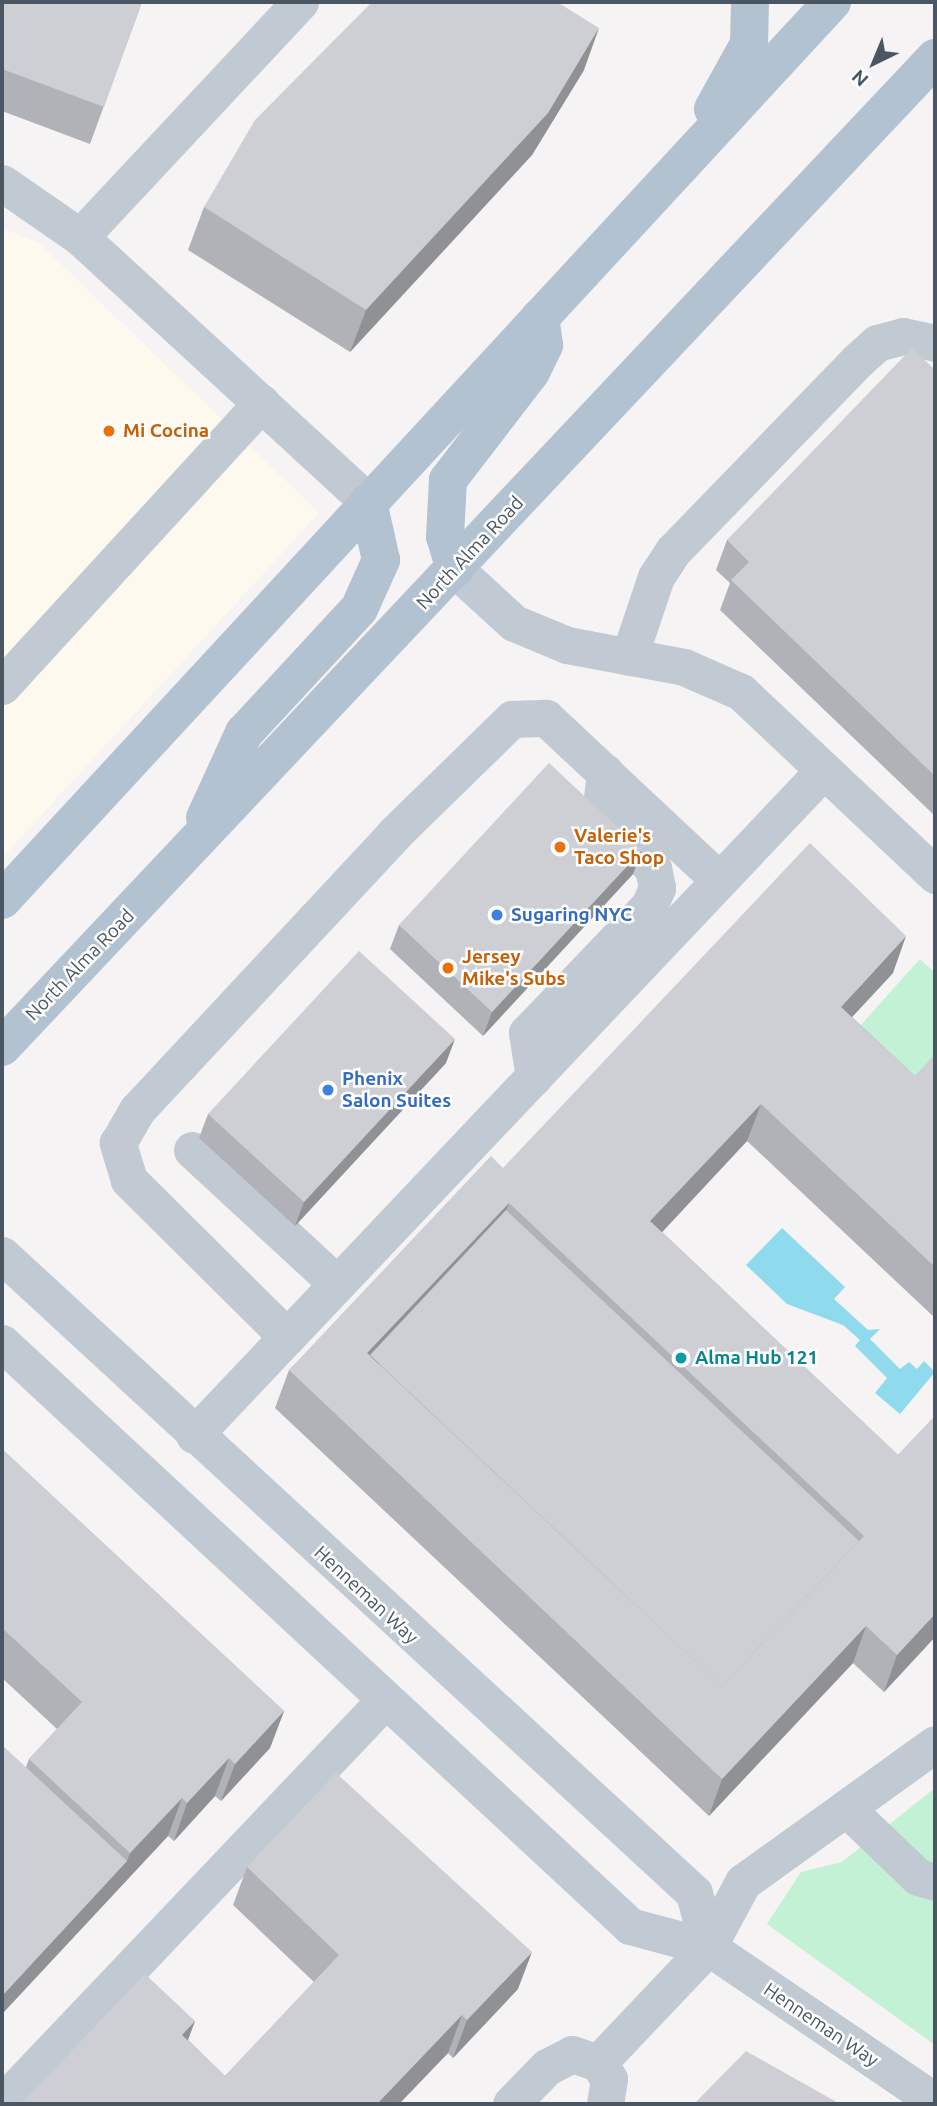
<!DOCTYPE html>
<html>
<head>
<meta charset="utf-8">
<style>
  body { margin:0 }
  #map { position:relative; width:937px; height:2106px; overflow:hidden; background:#f5f3f3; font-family:Ubuntu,sans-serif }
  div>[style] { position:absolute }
  .commercial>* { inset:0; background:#fdf9ef }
  .green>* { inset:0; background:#c3f1d5 }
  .water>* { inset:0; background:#90daee }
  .minor>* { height:37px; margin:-18.5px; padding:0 18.5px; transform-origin:18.5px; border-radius:18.5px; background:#c1cad2 }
  .major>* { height:38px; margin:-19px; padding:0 19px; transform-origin:19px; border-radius:19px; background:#b3c2d1 }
  .wall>* { inset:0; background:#b0b2b7 }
  .shaded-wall>* { inset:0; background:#909195 }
  .building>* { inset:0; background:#cdcfd5 }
  .dots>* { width:19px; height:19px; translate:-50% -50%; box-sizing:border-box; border:4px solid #fff; border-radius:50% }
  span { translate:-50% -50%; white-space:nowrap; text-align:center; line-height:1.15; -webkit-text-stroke:5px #fff; paint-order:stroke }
  .food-label { font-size:19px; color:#c56008; font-weight:700 }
  .left { translate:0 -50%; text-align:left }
  .street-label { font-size:19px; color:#4a5661 }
  .shop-label { font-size:19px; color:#366cbe; font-weight:700 }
  .culture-label { font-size:19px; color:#0d838f; font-weight:700 }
  .frame { position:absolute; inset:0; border:4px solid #4a5661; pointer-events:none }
  .north { position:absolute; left:839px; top:28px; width:70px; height:70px; -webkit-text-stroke:5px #fff; paint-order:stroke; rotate:223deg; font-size:19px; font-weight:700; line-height:28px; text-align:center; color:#4a5661 }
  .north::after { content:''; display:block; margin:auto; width:24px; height:32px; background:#4a5661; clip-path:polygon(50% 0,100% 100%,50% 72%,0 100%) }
</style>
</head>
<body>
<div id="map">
  <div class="commercial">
    <div style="clip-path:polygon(2px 228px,39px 243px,319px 513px,2px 858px)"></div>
  </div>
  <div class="green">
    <div style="clip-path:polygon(920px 959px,935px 973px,935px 1066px,901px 1101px,842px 1046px)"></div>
    <div style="clip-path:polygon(935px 1788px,935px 2045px,767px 1924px,801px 1872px,842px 1862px)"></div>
  </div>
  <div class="water">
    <div style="clip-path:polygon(782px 1228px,845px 1287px,834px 1299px,868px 1330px,880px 1329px,870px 1339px,900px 1369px,909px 1362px,917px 1369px,924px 1361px,935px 1372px,900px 1414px,875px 1393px,887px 1378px,855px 1346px,860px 1340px,843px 1325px,787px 1304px,746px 1265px)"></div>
  </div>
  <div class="minor">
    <div style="left:2px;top:183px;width:95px;rotate:34.7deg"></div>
    <div style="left:80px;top:237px;width:391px;rotate:42.6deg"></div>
    <div style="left:80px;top:237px;width:322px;rotate:-46.9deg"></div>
    <div style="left:455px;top:569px;width:80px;rotate:42.5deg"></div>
    <div style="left:514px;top:623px;width:57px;rotate:22.5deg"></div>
    <div style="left:567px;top:645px;width:119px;rotate:10.6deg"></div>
    <div style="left:684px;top:667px;width:62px;rotate:23.7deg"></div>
    <div style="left:741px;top:692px;width:267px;rotate:43.3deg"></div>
    <div style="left:629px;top:657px;width:84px;rotate:-71.4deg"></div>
    <div style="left:656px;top:577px;width:31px;rotate:-57deg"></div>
    <div style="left:673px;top:551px;width:264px;rotate:-45.9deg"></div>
    <div style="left:857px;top:361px;width:27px;rotate:-42deg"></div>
    <div style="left:877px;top:343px;width:27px;rotate:-15deg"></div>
    <div style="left:903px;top:336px;width:33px;rotate:12deg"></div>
    <div style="left:2px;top:686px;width:384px;rotate:-47.5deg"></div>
    <div style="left:534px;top:1077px;width:45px;rotate:-99deg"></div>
    <div style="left:527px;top:1033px;width:176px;rotate:-46.2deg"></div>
    <div style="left:649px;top:906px;width:20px;rotate:-66deg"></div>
    <div style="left:657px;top:888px;width:20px;rotate:-101deg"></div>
    <div style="left:653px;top:868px;width:75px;rotate:-135deg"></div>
    <div style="left:600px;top:815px;width:43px;rotate:-83.4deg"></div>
    <div style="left:192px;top:1150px;width:197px;rotate:42.7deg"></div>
    <div style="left:2px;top:1255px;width:941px;rotate:42.67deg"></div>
    <div style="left:694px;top:1893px;width:56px;rotate:75.5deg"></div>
    <div style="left:287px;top:1337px;width:223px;rotate:-135.2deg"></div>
    <div style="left:129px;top:1180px;width:39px;rotate:-107deg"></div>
    <div style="left:118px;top:1143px;width:38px;rotate:-60deg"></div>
    <div style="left:137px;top:1110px;width:377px;rotate:-47deg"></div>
    <div style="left:394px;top:834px;width:165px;rotate:-44.3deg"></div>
    <div style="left:512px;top:719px;width:34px;rotate:-2deg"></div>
    <div style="left:546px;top:718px;width:237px;rotate:43.1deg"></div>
    <div style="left:2px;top:1343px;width:857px;rotate:42.87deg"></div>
    <div style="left:630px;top:1926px;width:81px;rotate:15.1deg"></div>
    <div style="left:708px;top:1947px;width:274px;rotate:34.2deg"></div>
    <div style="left:194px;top:1435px;width:915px;rotate:-46.55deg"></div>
    <div style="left:848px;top:1810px;width:97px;rotate:43.7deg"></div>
    <div style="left:918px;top:1877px;width:18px;rotate:16deg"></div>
    <div style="left:598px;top:2063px;width:160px;rotate:-46.5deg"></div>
    <div style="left:708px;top:1947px;width:74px;rotate:-61.7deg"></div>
    <div style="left:743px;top:1882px;width:236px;rotate:-35.7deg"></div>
    <div style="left:2px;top:2103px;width:556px;rotate:-46.46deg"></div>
    <div style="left:511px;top:2104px;width:52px;rotate:-45.8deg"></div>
    <div style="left:547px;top:2067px;width:28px;rotate:-27deg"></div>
    <div style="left:572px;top:2054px;width:28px;rotate:19deg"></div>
    <div style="left:598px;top:2063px;width:19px;rotate:55deg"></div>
    <div style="left:609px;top:2079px;width:25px;rotate:99deg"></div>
  </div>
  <div class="major">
    <div style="left:713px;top:109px;width:74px;rotate:-61deg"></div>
    <div style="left:749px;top:44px;width:42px;rotate:-88.6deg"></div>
    <div style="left:455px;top:569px;width:34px;rotate:-107deg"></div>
    <div style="left:445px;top:537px;width:57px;rotate:-87deg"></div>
    <div style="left:448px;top:480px;width:136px;rotate:-52.5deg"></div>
    <div style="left:531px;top:372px;width:30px;rotate:-64deg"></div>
    <div style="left:544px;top:345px;width:28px;rotate:-98deg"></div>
    <div style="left:205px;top:818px;width:94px;rotate:-65.4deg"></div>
    <div style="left:244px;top:733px;width:169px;rotate:-47.2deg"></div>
    <div style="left:359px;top:609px;width:54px;rotate:-65.8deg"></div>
    <div style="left:381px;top:560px;width:59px;rotate:-102.6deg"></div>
    <div style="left:2px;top:900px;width:1223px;rotate:-47.25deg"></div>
    <div style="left:2px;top:1047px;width:1360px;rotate:-46.67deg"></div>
  </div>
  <div class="wall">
    <div style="clip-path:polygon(2px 2px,142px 2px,90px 144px,2px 111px)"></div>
    <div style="clip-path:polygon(584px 70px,532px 155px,350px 352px,188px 250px,204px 207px)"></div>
    <div style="clip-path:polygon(935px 366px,935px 816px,720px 610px,730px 583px,716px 570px,727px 540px)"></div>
    <div style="clip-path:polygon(642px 850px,633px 874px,483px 1036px,390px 949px,399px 925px)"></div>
    <div style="clip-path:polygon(893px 973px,852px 1017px,915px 1076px,935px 1055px,935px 1318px,747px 1141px,662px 1232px,898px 1455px,935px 1416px,935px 1637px,884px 1692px,853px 1663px,709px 1816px,275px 1408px,289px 1370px,503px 1168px)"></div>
    <div style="clip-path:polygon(446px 1063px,295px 1226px,199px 1138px,208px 1114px)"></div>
    <div style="clip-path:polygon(2px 1449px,284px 1711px,270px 1748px,221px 1801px,215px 1796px,174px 1841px,168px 1836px,2px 2014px,26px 1767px,29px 1759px,57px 1729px,2px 1678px)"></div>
    <div style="clip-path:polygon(247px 1867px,518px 1989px,453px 2058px,448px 2053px,399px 2104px,21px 2104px,195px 2021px,188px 2040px,225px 2076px,314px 1982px,233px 1905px)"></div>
  </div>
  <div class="shaded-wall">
    <div style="clip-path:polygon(599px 28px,584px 70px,532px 155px,350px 352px,366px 310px)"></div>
    <div style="clip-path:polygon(642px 850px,633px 874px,483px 1036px,492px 1012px)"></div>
    <div style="clip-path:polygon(906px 936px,893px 973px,827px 1044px,841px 1007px)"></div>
    <div style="clip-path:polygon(455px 1039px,446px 1063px,295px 1226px,304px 1202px)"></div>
    <div style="clip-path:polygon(761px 1104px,747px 1141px,637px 1259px,650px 1221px)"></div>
    <div style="clip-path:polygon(509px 1203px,496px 1240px,374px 1369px,367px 1353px)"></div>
    <div style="clip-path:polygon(935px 1614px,935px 1637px,884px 1692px,897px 1655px)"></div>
    <div style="clip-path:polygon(866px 1626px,853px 1663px,709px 1816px,722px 1779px)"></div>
    <div style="clip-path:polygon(284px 1711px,270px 1748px,221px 1801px,235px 1764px)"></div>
    <div style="clip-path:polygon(229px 1758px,215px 1796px,174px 1841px,187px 1803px)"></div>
    <div style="clip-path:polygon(182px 1798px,168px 1836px,2px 2014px,2px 1996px,127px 1861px,130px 1853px)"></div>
    <div style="clip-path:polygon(532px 1952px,518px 1989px,453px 2058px,467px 2020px)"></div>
    <div style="clip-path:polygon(462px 2015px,448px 2053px,399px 2104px,377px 2104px)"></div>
    <div style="clip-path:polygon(195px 2021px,181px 2058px,182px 2035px)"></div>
  </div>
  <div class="building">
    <div style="clip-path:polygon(2px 2px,142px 2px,104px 107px,2px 69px)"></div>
    <div style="clip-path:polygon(372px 2px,557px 2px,599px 28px,548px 113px,366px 310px,204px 207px,255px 120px)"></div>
    <div style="clip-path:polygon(912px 348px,933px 368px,935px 366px,935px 776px,731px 580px,749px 562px,727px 540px)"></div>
    <div style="clip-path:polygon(549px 763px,642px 850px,492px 1012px,399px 925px)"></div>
    <div style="clip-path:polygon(evenodd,810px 843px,906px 936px,841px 1007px,915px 1076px,935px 1055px,935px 1267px,761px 1104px,650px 1221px,898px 1455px,935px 1416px,935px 1614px,897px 1655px,866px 1626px,722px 1779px,289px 1370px,491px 1156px,503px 1168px,810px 843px,509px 1203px,864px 1536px,722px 1686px,367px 1353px,509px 1203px)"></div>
    <div style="clip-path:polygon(359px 951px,455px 1039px,304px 1202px,208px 1114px)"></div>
    <div style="clip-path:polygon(506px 1210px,859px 1541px,722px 1686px,370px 1355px)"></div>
    <div style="clip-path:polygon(2px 1449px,284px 1711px,235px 1764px,229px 1758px,187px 1803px,182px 1798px,130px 1853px,29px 1759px,82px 1702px,2px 1628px)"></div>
    <div style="clip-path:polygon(2px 1745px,127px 1861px,2px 1996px)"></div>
    <div style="clip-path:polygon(336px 1773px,532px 1952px,467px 2020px,462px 2015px,377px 2104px,21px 2104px,145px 1974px,195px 2021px,182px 2035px,225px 2076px,339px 1955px,247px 1867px)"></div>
    <div style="clip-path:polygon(746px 2051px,840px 2104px,694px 2104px)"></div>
  </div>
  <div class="dots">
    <div style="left:109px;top:431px;background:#e8710a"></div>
    <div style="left:560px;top:847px;background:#e8710a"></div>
    <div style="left:497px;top:915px;background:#3f7fe0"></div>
    <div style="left:448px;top:968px;background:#e8710a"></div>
    <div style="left:328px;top:1090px;background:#3f7fe0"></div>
    <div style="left:681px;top:1358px;background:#0f9aa8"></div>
  </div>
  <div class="food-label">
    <span class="left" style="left:123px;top:431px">Mi Cocina</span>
    <span class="left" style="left:574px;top:847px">Valerie's<br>Taco Shop</span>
    <span class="left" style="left:462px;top:968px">Jersey<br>Mike's Subs</span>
  </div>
  <div class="street-label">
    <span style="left:470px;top:553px;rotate:-47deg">North Alma Road</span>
    <span style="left:80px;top:965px;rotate:-46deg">North Alma Road</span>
    <span style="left:366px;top:1595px;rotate:43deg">Henneman Way</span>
    <span style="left:821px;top:2025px;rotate:34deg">Henneman Way</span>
  </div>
  <div class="shop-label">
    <span class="left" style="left:511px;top:915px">Sugaring NYC</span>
    <span class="left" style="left:342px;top:1090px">Phenix<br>Salon Suites</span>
  </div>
  <div class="culture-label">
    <span class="left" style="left:695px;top:1358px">Alma Hub 121</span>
  </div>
  <div class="frame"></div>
  <div class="north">N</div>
</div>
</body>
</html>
